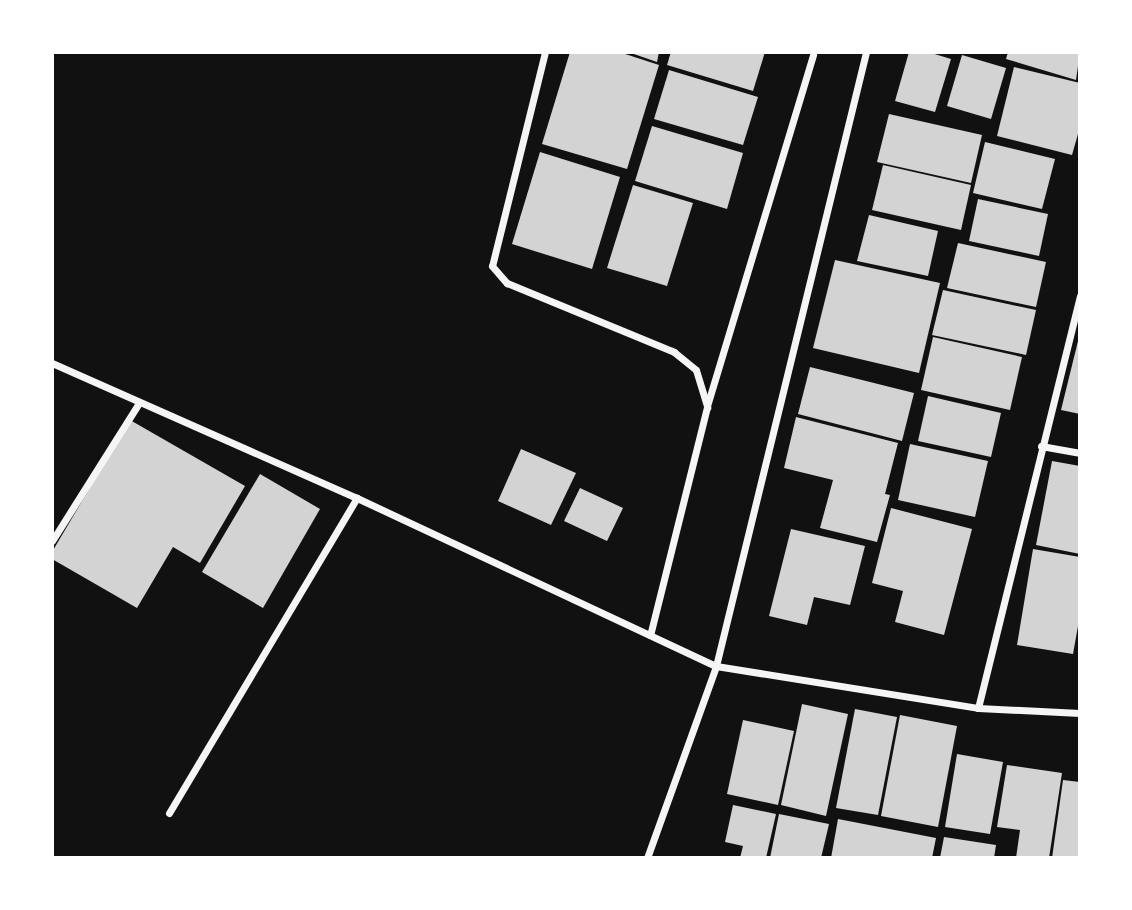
<!DOCTYPE html>
<html>
<head>
<meta charset="utf-8">
<style>
  body { margin:0 }
  #map { position:relative; width:1132px; height:910px; overflow:hidden; background:#111; font-family:Literata,serif }
  div>[style] { position:absolute }
  .building>* { inset:0; background:#d3d3d3 }
  .minor>* { height:7px; margin:-3.5px; padding:0 3.5px; transform-origin:3.5px; border-radius:3.5px; background:#f5f5f5 }
  span { translate:-50% -50%; white-space:nowrap; text-align:center; line-height:1.15; -webkit-text-stroke:7px #fff; paint-order:stroke }
  .frame { position:absolute; inset:0; border:54px solid #fff; pointer-events:none }
</style>
</head>
<body>
<div id="map">
  <div class="building">
    <div style="clip-path:polygon(570px 52px,619px 52px,659px 65px,627px 169px,542px 144px)"></div>
    <div style="clip-path:polygon(628px 52px,659px 52px,657px 62px)"></div>
    <div style="clip-path:polygon(671px 52px,765px 52px,753px 91px,667px 65px)"></div>
    <div style="clip-path:polygon(909px 52px,928px 52px,951px 59px,935px 112px,895px 101px)"></div>
    <div style="clip-path:polygon(1008px 52px,1080px 52px,1076px 80px,1006px 59px)"></div>
    <div style="clip-path:polygon(962px 55px,1006px 68px,991px 119px,947px 106px)"></div>
    <div style="clip-path:polygon(1014px 67px,1080px 83px,1080px 127px,1072px 155px,997px 136px)"></div>
    <div style="clip-path:polygon(669px 70px,758px 97px,743px 145px,654px 119px)"></div>
    <div style="clip-path:polygon(889px 114px,982px 135px,971px 183px,877px 162px)"></div>
    <div style="clip-path:polygon(652px 126px,743px 153px,727px 209px,635px 181px)"></div>
    <div style="clip-path:polygon(985px 142px,1055px 159px,1042px 209px,973px 193px)"></div>
    <div style="clip-path:polygon(540px 152px,620px 177px,592px 269px,512px 244px)"></div>
    <div style="clip-path:polygon(883px 165px,971px 185px,961px 230px,872px 210px)"></div>
    <div style="clip-path:polygon(633px 185px,693px 203px,667px 286px,607px 268px)"></div>
    <div style="clip-path:polygon(978px 199px,1048px 214px,1039px 256px,969px 241px)"></div>
    <div style="clip-path:polygon(869px 215px,938px 231px,928px 276px,857px 261px)"></div>
    <div style="clip-path:polygon(958px 243px,1046px 262px,1036px 307px,947px 288px)"></div>
    <div style="clip-path:polygon(835px 260px,940px 283px,919px 373px,813px 348px)"></div>
    <div style="clip-path:polygon(943px 290px,1036px 310px,1026px 355px,932px 335px)"></div>
    <div style="clip-path:polygon(933px 337px,1022px 357px,1010px 410px,921px 390px)"></div>
    <div style="clip-path:polygon(1079px 337px,1080px 338px,1080px 414px,1061px 410px)"></div>
    <div style="clip-path:polygon(810px 367px,914px 393px,902px 441px,798px 414px)"></div>
    <div style="clip-path:polygon(928px 396px,1001px 413px,991px 457px,918px 441px)"></div>
    <div style="clip-path:polygon(796px 417px,898px 443px,885px 494px,890px 495px,877px 542px,820px 528px,833px 480px,784px 468px)"></div>
    <div style="clip-path:polygon(130px 420px,245px 486px,200px 563px,173px 547px,137px 608px,52px 559px,52px 552px)"></div>
    <div style="clip-path:polygon(910px 444px,988px 461px,975px 517px,898px 500px)"></div>
    <div style="clip-path:polygon(521px 449px,576px 473px,551px 525px,498px 501px)"></div>
    <div style="clip-path:polygon(1052px 461px,1080px 466px,1080px 554px,1036px 545px)"></div>
    <div style="clip-path:polygon(260px 474px,320px 509px,263px 608px,202px 572px)"></div>
    <div style="clip-path:polygon(580px 488px,623px 508px,607px 541px,564px 521px)"></div>
    <div style="clip-path:polygon(891px 508px,972px 529px,944px 635px,895px 622px,903px 591px,872px 583px)"></div>
    <div style="clip-path:polygon(791px 529px,865px 546px,850px 605px,814px 597px,807px 625px,769px 616px)"></div>
    <div style="clip-path:polygon(1033px 549px,1080px 557px,1080px 615px,1073px 654px,1017px 645px)"></div>
    <div style="clip-path:polygon(802px 704px,848px 714px,826px 816px,781px 805px)"></div>
    <div style="clip-path:polygon(855px 709px,897px 717px,878px 815px,836px 808px)"></div>
    <div style="clip-path:polygon(900px 715px,957px 726px,938px 827px,881px 816px)"></div>
    <div style="clip-path:polygon(743px 720px,794px 731px,778px 805px,727px 794px)"></div>
    <div style="clip-path:polygon(957px 754px,1003px 762px,990px 834px,945px 827px)"></div>
    <div style="clip-path:polygon(1007px 765px,1062px 773px,1049px 858px,1016px 858px,1020px 830px,997px 827px)"></div>
    <div style="clip-path:polygon(1063px 780px,1080px 782px,1080px 858px,1052px 858px)"></div>
    <div style="clip-path:polygon(733px 805px,776px 814px,766px 858px,740px 858px,743px 846px,725px 842px)"></div>
    <div style="clip-path:polygon(779px 814px,829px 824px,821px 858px,770px 858px)"></div>
    <div style="clip-path:polygon(838px 819px,936px 838px,932px 858px,831px 858px)"></div>
    <div style="clip-path:polygon(944px 837px,996px 845px,994px 858px,940px 858px)"></div>
  </div>
  <div class="minor">
    <div style="left:545px;top:52px;width:220px;rotate:103.9deg"></div>
    <div style="left:492px;top:266px;width:23px;rotate:49deg"></div>
    <div style="left:507px;top:283px;width:181px;rotate:22.4deg"></div>
    <div style="left:674px;top:352px;width:28px;rotate:39deg"></div>
    <div style="left:696px;top:370px;width:39px;rotate:73deg"></div>
    <div style="left:707px;top:407px;width:235px;rotate:104deg"></div>
    <div style="left:52px;top:363px;width:334px;rotate:23.9deg"></div>
    <div style="left:357px;top:498px;width:396px;rotate:25.1deg"></div>
    <div style="left:716px;top:666px;width:265px;rotate:9.1deg"></div>
    <div style="left:978px;top:708px;width:102px;rotate:2.8deg"></div>
    <div style="left:707px;top:406px;width:367px;rotate:-73.2deg"></div>
    <div style="left:1041px;top:446px;width:40px;rotate:10deg"></div>
    <div style="left:52px;top:541px;width:163px;rotate:-57.8deg"></div>
    <div style="left:978px;top:708px;width:425px;rotate:-76.1deg"></div>
    <div style="left:169px;top:813px;width:367px;rotate:-59.2deg"></div>
    <div style="left:647px;top:858px;width:204px;rotate:-70.2deg"></div>
    <div style="left:716px;top:666px;width:632px;rotate:-76.27deg"></div>
  </div>
  <div class="frame"></div>
</div>
</body>
</html>
